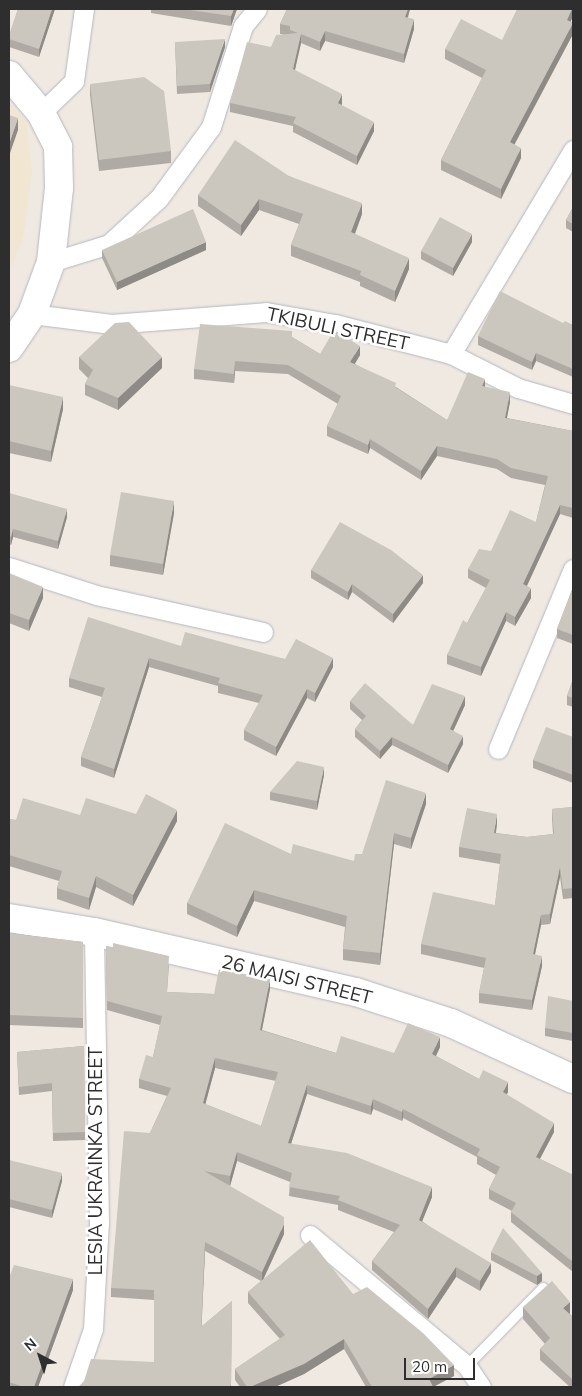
<!DOCTYPE html>
<html>
<head>
<meta charset="utf-8">
<style>
  body { margin:0 }
  #map { position:relative; width:582px; height:1396px; overflow:hidden; background:#efe9e1; font-family:Mulish,sans-serif }
  div>[style] { position:absolute }
  .education>* { inset:0; background:#f0e6d1 }
  .roads { filter:drop-shadow(0 0 1px #b4b7c1) drop-shadow(0 0 1px #b4b7c1) }
  .lane>* { height:10px; margin:-5px; padding:0 5px; transform-origin:5px; border-radius:5px; background:#fff }
  .street>* { height:19px; margin:-9.5px; padding:0 9.5px; transform-origin:9.5px; border-radius:9.5px; background:#fff }
  .secondary>* { height:28px; margin:-14px; padding:0 14px; transform-origin:14px; border-radius:14px; background:#fff }
  .wall>* { inset:0; background:#afaba4 }
  .shaded-wall>* { inset:0; background:#8e8b86 }
  .building>* { inset:0; background:#cbc7bf }
  span { translate:-50% -50%; white-space:nowrap; text-align:center; line-height:1.15; -webkit-text-stroke:5px #fff; paint-order:stroke }
  .street-label { font-size:19px; color:#2e2e2e }
  .frame { position:absolute; inset:0; border:10px solid #2e2e2e; pointer-events:none }
  .north { position:absolute; left:15px; top:1331px; width:50px; height:50px; -webkit-text-stroke:4px #fff; paint-order:stroke; rotate:320deg; font-size:14px; font-weight:700; line-height:20px; text-align:center; color:#2e2e2e }
  .north::after { content:''; display:block; margin:auto; width:18px; height:22px; background:#2e2e2e; clip-path:polygon(50% 0,100% 100%,50% 72%,0 100%) }
  .scale { position:absolute; left:404px; top:1358px; width:71px; height:22px; box-sizing:border-box; border:2px solid #2e2e2e; border-top:0; padding-left:6px; font-size:15px; line-height:18px; white-space:nowrap; color:#2e2e2e; -webkit-text-stroke:4px #fff; paint-order:stroke }
</style>
</head>
<body>
<div id="map">
  <div class="education">
    <div style="clip-path:polygon(9px 102px,26px 122px,32px 173px,23px 239px,9px 271px)"></div>
  </div>
  <div class="roads">
    <div class="lane">
      <div style="left:467px;top:1366px;width:109px;rotate:-45.7deg"></div>
    </div>
    <div class="street">
      <div style="left:41px;top:113px;width:46px;rotate:-44.1deg"></div>
      <div style="left:74px;top:81px;width:73px;rotate:-82.1deg"></div>
      <div style="left:51px;top:262px;width:61px;rotate:-17.2deg"></div>
      <div style="left:109px;top:244px;width:68px;rotate:-42.6deg"></div>
      <div style="left:159px;top:198px;width:88px;rotate:-53.8deg"></div>
      <div style="left:211px;top:127px;width:106px;rotate:-72.4deg"></div>
      <div style="left:243px;top:26px;width:22px;rotate:-51deg"></div>
      <div style="left:32px;top:314px;width:80px;rotate:7.2deg"></div>
      <div style="left:111px;top:324px;width:155px;rotate:-4.4deg"></div>
      <div style="left:266px;top:312px;width:70px;rotate:9.9deg"></div>
      <div style="left:335px;top:324px;width:120px;rotate:14.5deg"></div>
      <div style="left:451px;top:354px;width:75px;rotate:26.9deg"></div>
      <div style="left:518px;top:388px;width:57px;rotate:16.2deg"></div>
      <div style="left:451px;top:354px;width:238px;rotate:-59.1deg"></div>
      <div style="left:9px;top:567px;width:91px;rotate:17.8deg"></div>
      <div style="left:96px;top:595px;width:171px;rotate:12.5deg"></div>
      <div style="left:498px;top:749px;width:195px;rotate:-67.4deg"></div>
      <div style="left:310px;top:1235px;width:204px;rotate:39.8deg"></div>
      <div style="left:467px;top:1366px;width:25px;rotate:56deg"></div>
      <div style="left:73px;top:1387px;width:61px;rotate:-71deg"></div>
      <div style="left:93px;top:1329px;width:106px;rotate:-86.8deg"></div>
      <div style="left:99px;top:1223px;width:291px;rotate:-91deg"></div>
    </div>
    <div class="secondary">
      <div style="left:9px;top:75px;width:50px;rotate:49.9deg"></div>
      <div style="left:41px;top:113px;width:38px;rotate:63deg"></div>
      <div style="left:58px;top:147px;width:41px;rotate:88.6deg"></div>
      <div style="left:59px;top:188px;width:74px;rotate:96.2deg"></div>
      <div style="left:51px;top:262px;width:55px;rotate:110.1deg"></div>
      <div style="left:32px;top:314px;width:41px;rotate:124.1deg"></div>
      <div style="left:9px;top:918px;width:86px;rotate:9.4deg"></div>
      <div style="left:94px;top:932px;width:269px;rotate:12.9deg"></div>
      <div style="left:356px;top:992px;width:100px;rotate:18.1deg"></div>
      <div style="left:451px;top:1023px;width:134px;rotate:24.7deg"></div>
    </div>
  </div>
  <div class="wall">
    <div style="clip-path:polygon(18px 9px,55px 9px,39px 57px,9px 47px,9px 36px)"></div>
    <div style="clip-path:polygon(151px 9px,237px 9px,231px 26px,151px 13px)"></div>
    <div style="clip-path:polygon(287px 9px,410px 9px,408px 18px,414px 29px,404px 63px,325px 41px,320px 51px,301px 43px,295px 70px,342px 104px,341px 105px,374px 131px,357px 165px,293px 132px,293px 126px,230px 112px,230px 103px,271px 47px,283px 34px,280px 34px,280px 24px)"></div>
    <div style="clip-path:polygon(573px 9px,573px 16px,570px 22px,573px 23px,573px 34px,514px 144px,521px 158px,501px 199px,441px 170px,441px 160px,482px 78px,445px 59px,445px 49px,502px 40px)"></div>
    <div style="clip-path:polygon(175px 42px,225px 47px,210px 92px,177px 94px)"></div>
    <div style="clip-path:polygon(90px 84px,171px 151px,171px 163px,99px 171px,90px 95px)"></div>
    <div style="clip-path:polygon(289px 176px,362px 214px,355px 234px,409px 269px,395px 302px,360px 286px,360px 282px,291px 256px,291px 245px,299px 224px,259px 210px,241px 236px,198px 206px,198px 195px)"></div>
    <div style="clip-path:polygon(573px 207px,573px 232px,566px 228px,566px 220px)"></div>
    <div style="clip-path:polygon(472px 242px,453px 276px,421px 259px,421px 251px)"></div>
    <div style="clip-path:polygon(102px 250px,206px 250px,117px 290px,102px 258px)"></div>
    <div style="clip-path:polygon(563px 323px,573px 325px,573px 377px,536px 361px,532px 370px,478px 345px,478px 336px)"></div>
    <div style="clip-path:polygon(292px 337px,320px 354px,360px 355px,355px 364px,396px 387px,447px 420px,485px 387px,510px 402px,507px 418px,573px 431px,573px 518px,560px 514px,527px 586px,531px 598px,515px 626px,506px 621px,481px 676px,447px 664px,447px 655px,467px 623px,486px 588px,468px 578px,468px 569px,491px 551px,536px 522px,545px 485px,511px 478px,497px 469px,437px 456px,421px 480px,370px 448px,368px 454px,327px 436px,327px 426px,338px 404px,288px 374px,235px 371px,234px 383px,194px 379px,194px 369px)"></div>
    <div style="clip-path:polygon(79px 357px,162px 368px,118px 410px,85px 395px,85px 384px,88px 378px,79px 369px)"></div>
    <div style="clip-path:polygon(9px 385px,63px 409px,51px 462px,9px 453px)"></div>
    <div style="clip-path:polygon(9px 493px,67px 517px,58px 549px,13px 537px,11px 545px,9px 544px)"></div>
    <div style="clip-path:polygon(174px 513px,163px 575px,110px 566px,110px 555px)"></div>
    <div style="clip-path:polygon(311px 570px,423px 583px,393px 623px,352px 592px,348px 600px,311px 578px)"></div>
    <div style="clip-path:polygon(9px 573px,43px 598px,29px 631px,9px 623px)"></div>
    <div style="clip-path:polygon(573px 587px,573px 644px,557px 638px,557px 629px)"></div>
    <div style="clip-path:polygon(181px 646px,285px 659px,333px 667px,315px 702px,307px 698px,276px 756px,244px 740px,244px 730px,259px 703px,218px 693px,218px 686px,149px 667px,114px 778px,81px 766px,81px 757px,102px 697px,69px 687px,69px 678px)"></div>
    <div style="clip-path:polygon(573px 679px,573px 707px,567px 705px,567px 696px)"></div>
    <div style="clip-path:polygon(350px 701px,413px 725px,465px 705px,453px 731px,463px 744px,448px 773px,392px 745px,380px 759px,355px 737px,355px 729px,362px 720px,350px 709px)"></div>
    <div style="clip-path:polygon(573px 737px,573px 783px,533px 768px,533px 760px)"></div>
    <div style="clip-path:polygon(324px 775px,317px 810px,270px 800px,270px 792px)"></div>
    <div style="clip-path:polygon(426px 804px,411px 849px,394px 844px,380px 965px,343px 960px,343px 949px,345px 927px,254px 901px,237px 937px,187px 914px,187px 903px,291px 854px,354px 861px)"></div>
    <div style="clip-path:polygon(573px 807px,573px 898px,563px 899px,560px 877px,550px 924px,541px 925px,535px 954px,542px 966px,532px 1010px,479px 1003px,479px 993px,484px 968px,421px 954px,421px 944px,495px 905px,500px 864px,459px 857px,459px 847px,497px 824px,496px 833px,527px 837px,553px 834px,552px 819px,552px 809px)"></div>
    <div style="clip-path:polygon(136px 814px,177px 821px,133px 906px,96px 887px,89px 910px,57px 899px,57px 888px,59px 881px,9px 866px,9px 819px,16px 820px,80px 815px)"></div>
    <div style="clip-path:polygon(9px 933px,83px 942px,83px 1028px,9px 1025px)"></div>
    <div style="clip-path:polygon(evenodd,106px 946px,169px 965px,167px 992px,214px 994px,270px 989px,262px 1030px,336px 1053px,394px 1053px,440px 1047px,436px 1056px,479px 1079px,508px 1092px,506px 1095px,554px 1132px,540px 1159px,573px 1175px,573px 1272px,511px 1222px,511px 1212px,512px 1211px,489px 1199px,489px 1189px,496px 1175px,477px 1164px,477px 1157px,403px 1118px,402px 1121px,373px 1109px,371px 1115px,307px 1094px,291px 1144px,432px 1197px,422px 1221px,491px 1272px,480px 1291px,456px 1277px,428px 1319px,372px 1270px,372px 1261px,394px 1232px,338px 1210px,338px 1205px,289px 1196px,290px 1182px,237px 1161px,230px 1186px,228px 1185px,284px 1234px,263px 1280px,353px 1294px,454px 1376px,433px 1387px,366px 1387px,344px 1349px,304px 1374px,275px 1387px,240px 1387px,235px 1380px,235px 1369px,280px 1339px,248px 1303px,248px 1292px,261px 1281px,205px 1251px,201px 1327px,232px 1301px,231px 1387px,78px 1387px,154px 1362px,154px 1300px,111px 1297px,111px 1288px,150px 1133px,167px 1096px,139px 1088px,139px 1079px,153px 1057px,160px 1025px,107px 1010px,106px 946px,215px 1068px,276px 1081px,261px 1126px,205px 1104px,215px 1068px)"></div>
    <div style="clip-path:polygon(573px 1001px,573px 1041px,545px 1036px,545px 1028px)"></div>
    <div style="clip-path:polygon(84px 1046px,85px 1140px,53px 1141px,52px 1091px,19px 1095px,17px 1052px)"></div>
    <div style="clip-path:polygon(9px 1160px,62px 1181px,52px 1218px,9px 1207px)"></div>
    <div style="clip-path:polygon(491px 1252px,542px 1273px,542px 1281px,537px 1285px,491px 1260px)"></div>
    <div style="clip-path:polygon(9px 1278px,73px 1290px,38px 1387px,9px 1387px)"></div>
    <div style="clip-path:polygon(523px 1307px,570px 1313px,570px 1314px,573px 1317px,573px 1387px,570px 1387px,540px 1360px,540px 1349px,545px 1344px,523px 1319px)"></div>
  </div>
  <div class="shaded-wall">
    <div style="clip-path:polygon(52px 9px,55px 9px,39px 57px,39px 49px)"></div>
    <div style="clip-path:polygon(234px 9px,237px 9px,231px 26px,231px 16px)"></div>
    <div style="clip-path:polygon(408px 9px,410px 9px,405px 26px,405px 17px)"></div>
    <div style="clip-path:polygon(572px 9px,573px 9px,573px 16px,567px 31px,567px 20px)"></div>
    <div style="clip-path:polygon(414px 19px,414px 29px,404px 63px,404px 54px)"></div>
    <div style="clip-path:polygon(573px 23px,573px 34px,510px 153px,510px 142px)"></div>
    <div style="clip-path:polygon(325px 31px,325px 41px,320px 51px,320px 42px)"></div>
    <div style="clip-path:polygon(301px 34px,301px 43px,293px 78px,293px 69px)"></div>
    <div style="clip-path:polygon(225px 39px,225px 47px,210px 92px,210px 84px)"></div>
    <div style="clip-path:polygon(342px 94px,342px 104px,338px 112px,338px 103px)"></div>
    <div style="clip-path:polygon(18px 118px,18px 130px,9px 156px,9px 144px)"></div>
    <div style="clip-path:polygon(374px 122px,374px 131px,357px 165px,357px 156px)"></div>
    <div style="clip-path:polygon(521px 148px,521px 158px,501px 199px,501px 189px)"></div>
    <div style="clip-path:polygon(259px 199px,259px 210px,241px 236px,241px 225px)"></div>
    <div style="clip-path:polygon(362px 203px,362px 214px,351px 244px,351px 232px)"></div>
    <div style="clip-path:polygon(472px 234px,472px 242px,453px 276px,453px 268px)"></div>
    <div style="clip-path:polygon(206px 242px,206px 250px,117px 290px,117px 282px)"></div>
    <div style="clip-path:polygon(409px 258px,409px 269px,395px 302px,395px 291px)"></div>
    <div style="clip-path:polygon(360px 346px,360px 355px,350px 371px,350px 362px)"></div>
    <div style="clip-path:polygon(536px 353px,536px 361px,532px 370px,532px 362px)"></div>
    <div style="clip-path:polygon(162px 357px,162px 368px,118px 410px,118px 398px)"></div>
    <div style="clip-path:polygon(235px 361px,235px 371px,234px 383px,234px 374px)"></div>
    <div style="clip-path:polygon(485px 379px,485px 388px,482px 386px)"></div>
    <div style="clip-path:polygon(510px 392px,510px 402px,505px 427px,505px 418px)"></div>
    <div style="clip-path:polygon(63px 397px,63px 409px,51px 462px,51px 451px)"></div>
    <div style="clip-path:polygon(370px 439px,370px 448px,368px 454px,368px 445px)"></div>
    <div style="clip-path:polygon(437px 446px,437px 456px,421px 480px,421px 471px)"></div>
    <div style="clip-path:polygon(174px 501px,174px 513px,163px 575px,163px 564px)"></div>
    <div style="clip-path:polygon(560px 505px,560px 514px,523px 594px,523px 584px)"></div>
    <div style="clip-path:polygon(67px 509px,67px 517px,58px 549px,58px 541px)"></div>
    <div style="clip-path:polygon(13px 529px,13px 537px,11px 545px,11px 537px)"></div>
    <div style="clip-path:polygon(423px 575px,423px 583px,393px 623px,393px 614px)"></div>
    <div style="clip-path:polygon(352px 584px,352px 592px,348px 600px,348px 592px)"></div>
    <div style="clip-path:polygon(43px 587px,43px 598px,29px 631px,29px 620px)"></div>
    <div style="clip-path:polygon(531px 588px,531px 598px,515px 626px,515px 617px)"></div>
    <div style="clip-path:polygon(506px 612px,506px 621px,481px 676px,481px 667px)"></div>
    <div style="clip-path:polygon(149px 658px,149px 667px,114px 778px,114px 769px)"></div>
    <div style="clip-path:polygon(333px 658px,333px 667px,315px 702px,315px 693px)"></div>
    <div style="clip-path:polygon(307px 689px,307px 698px,276px 756px,276px 747px)"></div>
    <div style="clip-path:polygon(465px 696px,465px 705px,450px 738px,450px 729px)"></div>
    <div style="clip-path:polygon(463px 736px,463px 744px,448px 773px,448px 765px)"></div>
    <div style="clip-path:polygon(392px 737px,392px 745px,380px 759px,380px 751px)"></div>
    <div style="clip-path:polygon(324px 767px,324px 775px,317px 810px,317px 801px)"></div>
    <div style="clip-path:polygon(426px 793px,426px 804px,411px 849px,411px 838px)"></div>
    <div style="clip-path:polygon(177px 810px,177px 821px,133px 906px,133px 895px)"></div>
    <div style="clip-path:polygon(497px 814px,497px 824px,494px 843px,494px 833px)"></div>
    <div style="clip-path:polygon(394px 833px,394px 844px,380px 965px,380px 953px)"></div>
    <div style="clip-path:polygon(560px 867px,560px 877px,550px 924px,550px 914px)"></div>
    <div style="clip-path:polygon(96px 876px,96px 887px,89px 910px,89px 898px)"></div>
    <div style="clip-path:polygon(254px 890px,254px 901px,237px 937px,237px 926px)"></div>
    <div style="clip-path:polygon(541px 915px,541px 925px,533px 964px,533px 954px)"></div>
    <div style="clip-path:polygon(542px 956px,542px 966px,532px 1010px,532px 1000px)"></div>
    <div style="clip-path:polygon(270px 979px,270px 989px,260px 1039px,260px 1030px)"></div>
    <div style="clip-path:polygon(440px 1037px,440px 1047px,432px 1064px,432px 1054px)"></div>
    <div style="clip-path:polygon(215px 1058px,215px 1068px,203px 1113px,203px 1103px)"></div>
    <div style="clip-path:polygon(508px 1082px,508px 1092px,503px 1102px,503px 1092px)"></div>
    <div style="clip-path:polygon(307px 1085px,307px 1094px,288px 1153px,288px 1143px)"></div>
    <div style="clip-path:polygon(373px 1099px,373px 1109px,371px 1115px,371px 1106px)"></div>
    <div style="clip-path:polygon(403px 1109px,403px 1118px,402px 1121px,402px 1112px)"></div>
    <div style="clip-path:polygon(554px 1123px,554px 1132px,536px 1166px,536px 1157px)"></div>
    <div style="clip-path:polygon(237px 1152px,237px 1161px,230px 1186px,230px 1176px)"></div>
    <div style="clip-path:polygon(62px 1173px,62px 1181px,52px 1218px,52px 1210px)"></div>
    <div style="clip-path:polygon(432px 1187px,432px 1197px,419px 1229px,419px 1220px)"></div>
    <div style="clip-path:polygon(284px 1224px,284px 1234px,262px 1282px,262px 1272px)"></div>
    <div style="clip-path:polygon(205px 1242px,205px 1251px,201px 1337px,201px 1327px)"></div>
    <div style="clip-path:polygon(491px 1263px,491px 1272px,480px 1291px,480px 1281px)"></div>
    <div style="clip-path:polygon(456px 1267px,456px 1277px,428px 1319px,428px 1309px)"></div>
    <div style="clip-path:polygon(542px 1273px,542px 1281px,537px 1285px,537px 1276px)"></div>
    <div style="clip-path:polygon(73px 1279px,73px 1290px,38px 1387px,34px 1387px)"></div>
    <div style="clip-path:polygon(570px 1302px,570px 1313px,563px 1319px,563px 1308px)"></div>
    <div style="clip-path:polygon(344px 1339px,344px 1349px,304px 1374px,275px 1387px,250px 1387px)"></div>
    <div style="clip-path:polygon(454px 1365px,454px 1376px,433px 1387px,429px 1379px)"></div>
  </div>
  <div class="building">
    <div style="clip-path:polygon(18px 9px,52px 9px,39px 49px,9px 39px,9px 36px)"></div>
    <div style="clip-path:polygon(183px 9px,234px 9px,231px 16px)"></div>
    <div style="clip-path:polygon(287px 9px,408px 9px,405px 17px,414px 19px,404px 54px,325px 31px,320px 42px,301px 34px,293px 69px,342px 94px,338px 103px,374px 122px,357px 156px,293px 123px,296px 117px,230px 103px,247px 42px,271px 47px,276px 35px,298px 33px,290px 30px,290px 26px,280px 24px)"></div>
    <div style="clip-path:polygon(517px 9px,572px 9px,567px 20px,573px 23px,510px 142px,521px 148px,501px 189px,441px 160px,486px 70px,445px 49px,461px 19px,502px 40px)"></div>
    <div style="clip-path:polygon(225px 39px,210px 84px,177px 86px,175px 42px)"></div>
    <div style="clip-path:polygon(144px 77px,164px 91px,171px 151px,99px 160px,90px 84px)"></div>
    <div style="clip-path:polygon(9px 115px,18px 118px,9px 144px)"></div>
    <div style="clip-path:polygon(235px 140px,289px 176px,362px 203px,351px 232px,409px 258px,395px 291px,360px 275px,361px 271px,291px 245px,303px 214px,259px 199px,241px 225px,198px 195px)"></div>
    <div style="clip-path:polygon(573px 207px,573px 224px,566px 220px)"></div>
    <div style="clip-path:polygon(193px 209px,206px 242px,117px 282px,102px 250px)"></div>
    <div style="clip-path:polygon(440px 217px,472px 234px,453px 268px,421px 251px)"></div>
    <div style="clip-path:polygon(500px 291px,563px 323px,565px 321px,573px 325px,573px 369px,536px 353px,532px 362px,478px 336px)"></div>
    <div style="clip-path:polygon(129px 322px,162px 357px,118px 398px,85px 384px,93px 370px,79px 357px,115px 323px)"></div>
    <div style="clip-path:polygon(200px 324px,292px 331px,292px 337px,320px 354px,334px 330px,360px 346px,350px 362px,396px 383px,395px 387px,447px 420px,468px 372px,485px 379px,482px 386px,510px 392px,505px 418px,573px 431px,573px 508px,560px 505px,523px 584px,531px 588px,515px 617px,506px 612px,481px 667px,447px 655px,463px 620px,467px 623px,490px 580px,468px 569px,479px 549px,491px 551px,510px 510px,536px 522px,548px 476px,511px 468px,497px 459px,437px 446px,421px 471px,370px 439px,368px 445px,327px 426px,341px 396px,288px 365px,235px 361px,234px 374px,194px 369px)"></div>
    <div style="clip-path:polygon(9px 385px,63px 397px,51px 451px,9px 441px)"></div>
    <div style="clip-path:polygon(121px 492px,174px 501px,163px 564px,110px 555px)"></div>
    <div style="clip-path:polygon(9px 493px,67px 509px,58px 541px,13px 529px,11px 537px,9px 536px)"></div>
    <div style="clip-path:polygon(340px 522px,391px 550px,423px 575px,393px 614px,352px 584px,348px 592px,311px 570px)"></div>
    <div style="clip-path:polygon(9px 573px,43px 587px,29px 620px,9px 613px)"></div>
    <div style="clip-path:polygon(573px 587px,573px 635px,557px 629px)"></div>
    <div style="clip-path:polygon(88px 617px,181px 646px,185px 632px,285px 659px,296px 639px,333px 658px,315px 693px,307px 689px,276px 747px,244px 730px,263px 695px,218px 683px,220px 678px,149px 658px,114px 769px,81px 757px,105px 688px,69px 678px)"></div>
    <div style="clip-path:polygon(573px 679px,573px 698px,567px 696px)"></div>
    <div style="clip-path:polygon(365px 683px,413px 725px,432px 684px,465px 696px,450px 729px,463px 736px,448px 765px,392px 737px,380px 751px,355px 729px,366px 716px,350px 701px)"></div>
    <div style="clip-path:polygon(546px 727px,573px 737px,573px 775px,533px 760px)"></div>
    <div style="clip-path:polygon(297px 761px,324px 767px,317px 801px,270px 792px)"></div>
    <div style="clip-path:polygon(386px 780px,426px 793px,411px 838px,394px 833px,380px 953px,343px 949px,347px 916px,254px 890px,237px 926px,187px 903px,225px 823px,291px 854px,293px 844px,354px 861px,355px 854px,362px 854px)"></div>
    <div style="clip-path:polygon(146px 794px,177px 810px,133px 895px,96px 876px,89px 898px,57px 888px,62px 871px,9px 855px,9px 819px,16px 820px,23px 798px,80px 815px,86px 798px,136px 814px)"></div>
    <div style="clip-path:polygon(573px 807px,573px 888px,563px 889px,560px 867px,550px 914px,541px 915px,533px 954px,542px 956px,532px 1000px,479px 993px,486px 958px,421px 944px,433px 892px,495px 905px,501px 854px,459px 847px,467px 808px,497px 814px,494px 833px,527px 837px,554px 834px,552px 809px)"></div>
    <div style="clip-path:polygon(9px 933px,83px 942px,83px 1018px,9px 1015px)"></div>
    <div style="clip-path:polygon(evenodd,113px 943px,169px 956px,167px 992px,214px 994px,219px 969px,270px 979px,260px 1030px,336px 1053px,341px 1036px,394px 1053px,408px 1023px,440px 1037px,432px 1054px,479px 1079px,483px 1070px,508px 1082px,503px 1092px,554px 1123px,536px 1157px,573px 1175px,573px 1262px,511px 1212px,516px 1203px,489px 1189px,500px 1167px,477px 1155px,480px 1149px,403px 1109px,402px 1112px,373px 1099px,371px 1106px,307px 1085px,288px 1143px,347px 1153px,432px 1187px,419px 1220px,491px 1263px,480px 1281px,456px 1267px,428px 1309px,372px 1261px,400px 1225px,338px 1200px,340px 1196px,289px 1187px,292px 1173px,237px 1152px,230px 1176px,204px 1171px,284px 1217px,284px 1224px,262px 1272px,205px 1242px,201px 1327px,232px 1301px,231px 1383px,230px 1387px,78px 1387px,84px 1381px,91px 1359px,154px 1362px,154px 1290px,111px 1288px,124px 1131px,150px 1133px,171px 1088px,139px 1079px,146px 1055px,153px 1057px,162px 1016px,107px 1001px,106px 946px,113px 947px,113px 943px,215px 1058px,278px 1072px,261px 1126px,203px 1103px,215px 1058px)"></div>
    <div style="clip-path:polygon(548px 996px,573px 1001px,573px 1033px,545px 1028px)"></div>
    <div style="clip-path:polygon(84px 1046px,85px 1132px,53px 1133px,52px 1083px,19px 1087px,17px 1052px)"></div>
    <div style="clip-path:polygon(9px 1160px,62px 1173px,52px 1210px,9px 1199px)"></div>
    <div style="clip-path:polygon(503px 1228px,542px 1273px,537px 1276px,491px 1252px)"></div>
    <div style="clip-path:polygon(310px 1240px,353px 1294px,367px 1287px,423px 1333px,454px 1365px,429px 1379px,433px 1387px,372px 1387px,344px 1339px,304px 1364px,250px 1387px,247px 1387px,235px 1369px,285px 1335px,248px 1292px)"></div>
    <div style="clip-path:polygon(14px 1265px,73px 1279px,34px 1387px,24px 1387px,9px 1382px,9px 1278px)"></div>
    <div style="clip-path:polygon(552px 1281px,570px 1302px,563px 1308px,573px 1317px,573px 1380px,540px 1349px,550px 1338px,523px 1307px)"></div>
  </div>
  <div class="street-label">
    <span style="left:338px;top:329px;rotate:12deg">TKIBULI STREET</span>
    <span style="left:297px;top:980px;rotate:14deg">26 MAISI STREET</span>
    <span style="left:96px;top:1161px;rotate:-90deg">LESIA UKRAINKA STREET</span>
  </div>
  <div class="frame"></div>
  <div class="north">N</div>
  <div class="scale">20 m</div>
</div>
</body>
</html>
